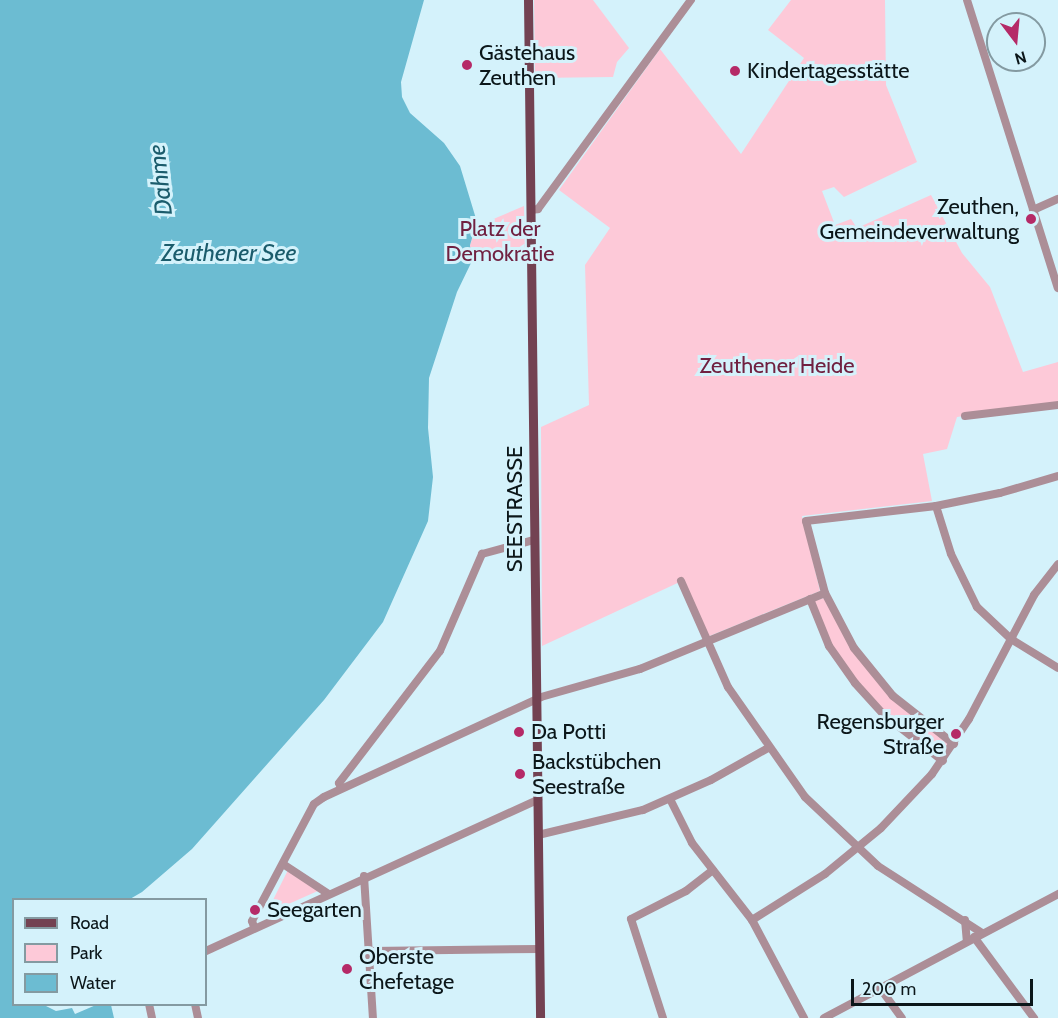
<!DOCTYPE html>
<html>
<head>
<meta charset="utf-8">
<style>
  body { margin:0 }
  #map { position:relative; width:1058px; height:1018px; overflow:hidden; background:#d4f2fb; font-family:Cabin,sans-serif }
  div>[style] { position:absolute }
  .green>* { inset:0; background:#fdc9d8 }
  .water>* { inset:0; background:#6cbcd2 }
  .minor>* { height:8px; margin:-4px; padding:0 4px; transform-origin:4px; border-radius:4px; background:#ac8e97 }
  .major>* { height:9px; margin:-4.5px; padding:0 4.5px; transform-origin:4.5px; border-radius:4.5px; background:#734252 }
  .dots>* { width:16px; height:16px; translate:-50% -50%; box-sizing:border-box; border:3px solid #d4f2fb; border-radius:50% }
  span { translate:-50% -50%; white-space:nowrap; text-align:center; line-height:1.15; -webkit-text-stroke:6px #d4f2fb; paint-order:stroke }
  .poi-label { font-size:22px; color:#0b1619 }
  .left { translate:0 -50%; text-align:left }
  .right { translate:-100% -50%; text-align:right }
  .park-label { font-size:22px; color:#702141 }
  .street-label { font-size:22px; color:#0b1619 }
  .water-label { font-size:24px; color:#1b5c6c; font-style:italic }
  .legend { position:absolute; left:12px; top:898px; width:195px; height:108px; box-sizing:border-box; background:#d4f2fb; border:2px solid #849aa1; margin:0; padding:8px 10px; list-style:none; font-size:18px; color:#0b1619 }
  .legend li { display:flex; align-items:center; gap:12px; height:30px }
  .legend b { width:30px; border:2px solid #849aa1 }
  .north { position:absolute; left:986px; top:12px; width:60px; height:60px; box-sizing:border-box; background:#d4f2fb; border:2px solid #849aa1; border-radius:50%; rotate:164deg; font-size:16px; font-weight:700; line-height:24px; text-align:center; color:#0b1619 }
  .north::after { content:''; display:block; margin:auto; width:21px; height:27px; background:#b52a67; clip-path:polygon(50% 0,100% 100%,50% 72%,0 100%) }
  .scale { position:absolute; left:851px; top:979px; width:182px; height:27px; box-sizing:border-box; border:3px solid #0b1619; border-top:0; padding-left:8px; font-size:18px; line-height:21px; white-space:nowrap; color:#0b1619; -webkit-text-stroke:4px #d4f2fb; paint-order:stroke }
</style>
</head>
<body>
<div id="map">
  <div class="green">
    <div style="clip-path:polygon(534px 0,593px 0,629px 48px,617px 62px,613px 77px,535px 78px)"></div>
    <div style="clip-path:polygon(791px 0,885px 0,886px 85px,917px 162px,844px 197px,834px 187px,822px 191px,835px 225px,851px 219px,857px 228px,931px 195px,962px 253px,990px 287px,1023px 372px,1058px 362px,1058px 402px,957px 417px,947px 449px,923px 454px,932px 501px,802px 516px,820px 591px,707px 637px,684px 580px,542px 646px,541px 427px,589px 405px,585px 265px,610px 228px,559px 190px,660px 49px,741px 154px,804px 58px,768px 30px)"></div>
    <div style="clip-path:polygon(524px 206px,525px 263px,471px 263px,470px 245px,477px 226px)"></div>
    <div style="clip-path:polygon(824px 598px,888px 695px,949px 745px,942px 757px,898px 724px,861px 686px,831px 644px,814px 601px)"></div>
    <div style="clip-path:polygon(288px 870px,320px 890px,266px 914px)"></div>
  </div>
  <div class="water">
    <div style="clip-path:polygon(0 0,424px 0,401px 82px,402px 97px,410px 113px,444px 143px,460px 166px,477px 222px,470px 245px,471px 263px,457px 292px,429px 378px,428px 428px,433px 477px,428px 521px,383px 622px,324px 700px,192px 849px,142px 892px,130px 899px,14px 900px,14px 1004px,44px 1005px,56px 1011px,72px 1008px,75px 1014px,96px 1005px,111px 1005px,114px 1018px,0 1018px)"></div>
  </div>
  <div class="minor">
    <div style="left:967px;top:0;width:302px;rotate:72.5deg"></div>
    <div style="left:532px;top:210px;width:6px;rotate:-9deg"></div>
    <div style="left:538px;top:209px;width:259px;rotate:-53.8deg"></div>
    <div style="left:1033px;top:210px;width:27px;rotate:-24deg"></div>
    <div style="left:965px;top:416px;width:94px;rotate:-6.7deg"></div>
    <div style="left:936px;top:506px;width:50px;rotate:72.6deg"></div>
    <div style="left:951px;top:554px;width:59px;rotate:63.9deg"></div>
    <div style="left:977px;top:607px;width:47px;rotate:43.3deg"></div>
    <div style="left:1011px;top:639px;width:55px;rotate:31.7deg"></div>
    <div style="left:681px;top:581px;width:116px;rotate:66.1deg"></div>
    <div style="left:728px;top:687px;width:134px;rotate:55deg"></div>
    <div style="left:805px;top:797px;width:100px;rotate:43.4deg"></div>
    <div style="left:878px;top:866px;width:124px;rotate:32.8deg"></div>
    <div style="left:810px;top:599px;width:51px;rotate:68deg"></div>
    <div style="left:829px;top:646px;width:45px;rotate:54.9deg"></div>
    <div style="left:855px;top:683px;width:42px;rotate:47.9deg"></div>
    <div style="left:883px;top:714px;width:76px;rotate:38.1deg"></div>
    <div style="left:954px;top:744px;width:78px;rotate:-141.8deg"></div>
    <div style="left:893px;top:696px;width:62px;rotate:-129.1deg"></div>
    <div style="left:854px;top:648px;width:62px;rotate:-117.8deg"></div>
    <div style="left:825px;top:593px;width:74px;rotate:-104.8deg"></div>
    <div style="left:806px;top:521px;width:131px;rotate:-6.6deg"></div>
    <div style="left:936px;top:506px;width:65px;rotate:-11.5deg"></div>
    <div style="left:1000px;top:493px;width:60px;rotate:-16.3deg"></div>
    <div style="left:341px;top:788px;width:5px;rotate:-112deg"></div>
    <div style="left:339px;top:783px;width:166px;rotate:-52.6deg"></div>
    <div style="left:440px;top:651px;width:106px;rotate:-66.6deg"></div>
    <div style="left:482px;top:554px;width:54px;rotate:-15.1deg"></div>
    <div style="left:670px;top:799px;width:49px;rotate:63.4deg"></div>
    <div style="left:692px;top:843px;width:98px;rotate:52.1deg"></div>
    <div style="left:752px;top:920px;width:111px;rotate:62deg"></div>
    <div style="left:538px;top:835px;width:108px;rotate:-13.4deg"></div>
    <div style="left:643px;top:810px;width:74px;rotate:-23.8deg"></div>
    <div style="left:711px;top:780px;width:65px;rotate:-29.3deg"></div>
    <div style="left:283px;top:864px;width:53px;rotate:33.4deg"></div>
    <div style="left:364px;top:876px;width:142px;rotate:86.4deg"></div>
    <div style="left:752px;top:920px;width:86px;rotate:-32.2deg"></div>
    <div style="left:825px;top:874px;width:72px;rotate:-39.4deg"></div>
    <div style="left:881px;top:828px;width:74px;rotate:-46.6deg"></div>
    <div style="left:932px;top:774px;width:66px;rotate:-56.1deg"></div>
    <div style="left:969px;top:719px;width:140px;rotate:-62.3deg"></div>
    <div style="left:1034px;top:595px;width:39px;rotate:-52deg"></div>
    <div style="left:965px;top:920px;width:21px;rotate:85deg"></div>
    <div style="left:254px;top:927px;width:6px;rotate:-108deg"></div>
    <div style="left:252px;top:921px;width:132px;rotate:-62.1deg"></div>
    <div style="left:314px;top:804px;width:12px;rotate:-35deg"></div>
    <div style="left:324px;top:797px;width:239px;rotate:-24.7deg"></div>
    <div style="left:541px;top:697px;width:103px;rotate:-15.8deg"></div>
    <div style="left:640px;top:669px;width:200px;rotate:-22.3deg"></div>
    <div style="left:974px;top:937px;width:101px;rotate:53.5deg"></div>
    <div style="left:206px;top:951px;width:365px;rotate:-24.5deg"></div>
    <div style="left:370px;top:951px;width:170px;rotate:-0.7deg"></div>
    <div style="left:880px;top:988px;width:37px;rotate:54deg"></div>
    <div style="left:149px;top:1004px;width:14px;rotate:78deg"></div>
    <div style="left:195px;top:1004px;width:14px;rotate:78deg"></div>
    <div style="left:663px;top:1018px;width:104px;rotate:-107.9deg"></div>
    <div style="left:631px;top:919px;width:62px;rotate:-27deg"></div>
    <div style="left:686px;top:891px;width:34px;rotate:-38deg"></div>
    <div style="left:824px;top:1018px;width:265px;rotate:-27.9deg"></div>
  </div>
  <div class="major">
    <div style="left:528px;top:0;width:1018px;rotate:89.32deg"></div>
  </div>
  <div class="dots">
    <div style="left:467px;top:65px;background:#b52a67"></div>
    <div style="left:735px;top:71px;background:#b52a67"></div>
    <div style="left:1031px;top:219px;background:#b52a67"></div>
    <div style="left:519px;top:732px;background:#b52a67"></div>
    <div style="left:956px;top:734px;background:#b52a67"></div>
    <div style="left:520px;top:774px;background:#b52a67"></div>
    <div style="left:255px;top:910px;background:#b52a67"></div>
    <div style="left:347px;top:969px;background:#b52a67"></div>
  </div>
  <div class="poi-label">
    <span class="left" style="left:479px;top:65px">Gästehaus<br>Zeuthen</span>
    <span class="left" style="left:747px;top:71px">Kindertagesstätte</span>
    <span class="right" style="left:1019px;top:219px">Zeuthen,<br>Gemeindeverwaltung</span>
    <span class="right" style="left:944px;top:734px">Regensburger<br>Straße</span>
    <span class="left" style="left:531px;top:732px">Da Potti</span>
    <span class="left" style="left:532px;top:774px">Backstübchen<br>Seestraße</span>
    <span class="left" style="left:267px;top:910px">Seegarten</span>
    <span class="left" style="left:359px;top:969px">Oberste<br>Chefetage</span>
  </div>
  <div class="park-label">
    <span style="left:500px;top:241px">Platz der<br>Demokratie</span>
    <span style="left:777px;top:366px">Zeuthener Heide</span>
  </div>
  <div class="street-label">
    <span style="left:515px;top:509px;rotate:-90deg">SEESTRASSE</span>
  </div>
  <div class="water-label">
    <span style="left:160px;top:180px;rotate:-96deg">Dahme</span>
    <span style="left:229px;top:253px">Zeuthener See</span>
  </div>
  <ul class="legend">
  <li><b style="height:8px;background:#734252"></b>Road</li>
  <li><b style="height:16px;background:#fdc9d8"></b>Park</li>
  <li><b style="height:16px;background:#6cbcd2"></b>Water</li>
  </ul>
  <div class="north">N</div>
  <div class="scale">200 m</div>
</div>
</body>
</html>
